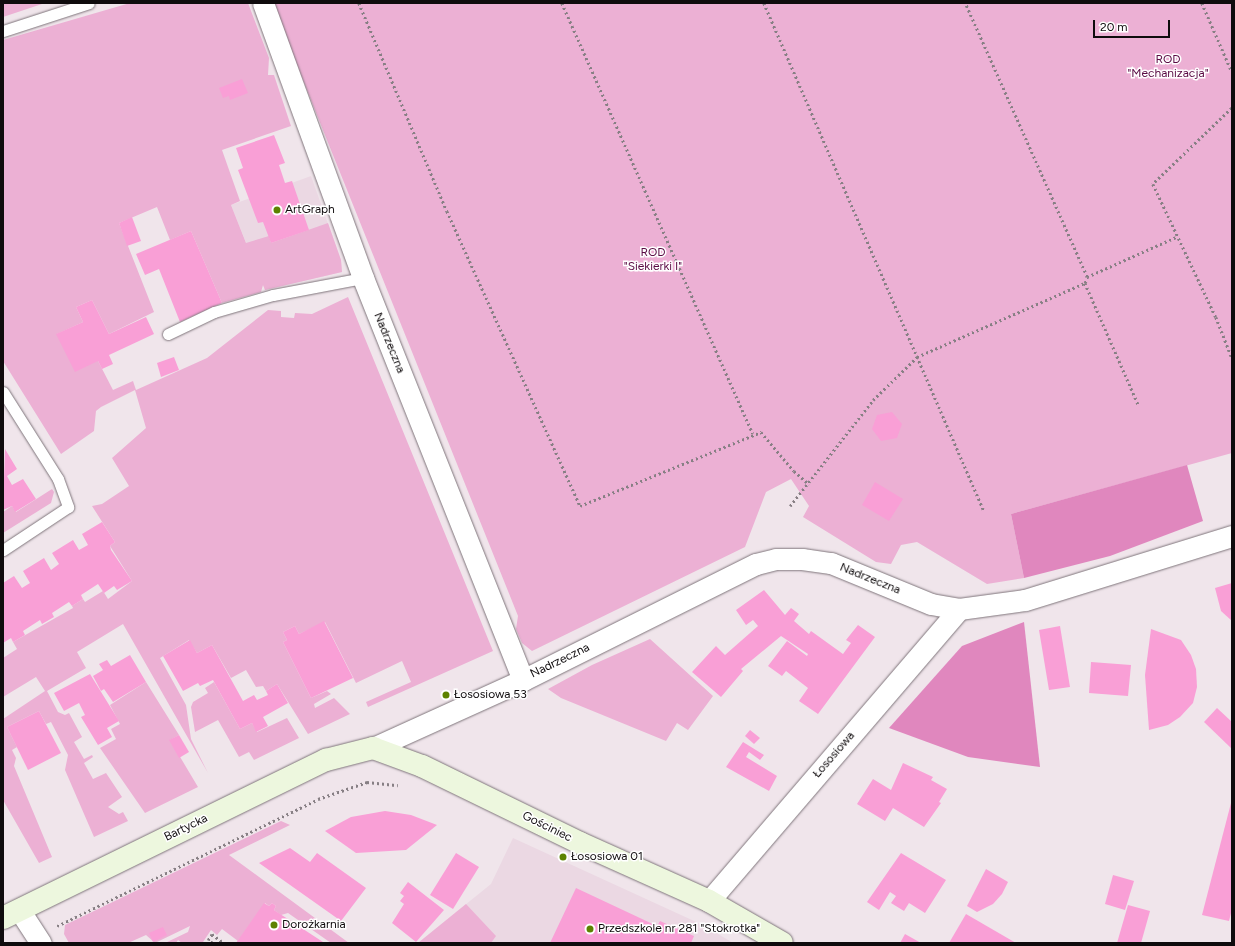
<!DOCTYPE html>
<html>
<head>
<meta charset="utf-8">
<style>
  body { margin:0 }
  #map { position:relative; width:1235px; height:946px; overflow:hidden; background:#f0e5eb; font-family:Figtree,sans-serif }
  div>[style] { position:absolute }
  .built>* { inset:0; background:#ebd8e3 }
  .green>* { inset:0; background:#ecb0d4 }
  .forest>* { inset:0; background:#e087be }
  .building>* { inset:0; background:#f99fd6 }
  .path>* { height:2.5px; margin-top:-1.25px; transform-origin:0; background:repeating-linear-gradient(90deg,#877f84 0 2px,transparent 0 5px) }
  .roads { filter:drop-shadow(0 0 1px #7f757b) drop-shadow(0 0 1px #7f757b) }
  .lane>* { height:11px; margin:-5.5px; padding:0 5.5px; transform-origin:5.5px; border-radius:5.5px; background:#fff }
  .street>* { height:21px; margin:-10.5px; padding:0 10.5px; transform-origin:10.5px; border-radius:10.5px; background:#fff }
  .secondary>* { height:22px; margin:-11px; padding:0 11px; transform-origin:11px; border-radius:11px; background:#edf7de }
  .dots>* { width:11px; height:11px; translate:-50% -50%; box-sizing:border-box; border:2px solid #fff; border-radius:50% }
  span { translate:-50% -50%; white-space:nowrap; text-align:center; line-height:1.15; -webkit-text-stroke:3px #fff; paint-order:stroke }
  .park-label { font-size:12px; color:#5a0b44 }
  .poi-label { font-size:12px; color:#0f0b0d }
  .left { translate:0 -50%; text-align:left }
  .street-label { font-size:12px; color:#0f0b0d }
  .frame { position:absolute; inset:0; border:4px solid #0f0b0d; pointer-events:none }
  .scale { position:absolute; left:1093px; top:20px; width:77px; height:18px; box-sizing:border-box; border:2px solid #0f0b0d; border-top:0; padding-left:5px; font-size:12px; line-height:14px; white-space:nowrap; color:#0f0b0d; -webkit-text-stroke:3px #fff; paint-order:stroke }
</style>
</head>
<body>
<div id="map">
  <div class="built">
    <div style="clip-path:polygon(311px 176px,341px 260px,342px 272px,265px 290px,231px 205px)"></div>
    <div style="clip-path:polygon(513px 838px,705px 926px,733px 943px,418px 943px,491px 884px)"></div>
  </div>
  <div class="green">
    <div style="clip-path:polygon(3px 3px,45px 3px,3px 17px)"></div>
    <div style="clip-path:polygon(130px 3px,248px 3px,269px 58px,268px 75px,274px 75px,291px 126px,222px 150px,240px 201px,231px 205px,246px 243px,269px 236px,271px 243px,328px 223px,341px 260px,342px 272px,265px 290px,263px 285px,261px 292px,222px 303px,191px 231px,170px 240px,157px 207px,119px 223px,154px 312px,109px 334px,92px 300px,76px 307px,83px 322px,57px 334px,98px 361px,113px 390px,133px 381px,136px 390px,207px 358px,268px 310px,281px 311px,281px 317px,294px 318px,295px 313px,312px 314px,348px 297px,493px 651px,368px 707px,366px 702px,411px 682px,402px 661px,356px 683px,325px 622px,299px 634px,295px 626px,283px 632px,287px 640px,283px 642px,311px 698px,327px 691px,331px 694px,314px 704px,315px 708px,334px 698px,350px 714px,308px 734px,277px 684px,266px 691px,263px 686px,256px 687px,246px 670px,231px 678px,212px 645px,197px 653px,189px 640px,160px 658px,186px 705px,191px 739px,208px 773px,123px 624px,77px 652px,86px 668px,47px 691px,58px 712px,65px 715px,69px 713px,82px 737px,74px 742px,84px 759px,92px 755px,93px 757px,84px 763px,93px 779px,106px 773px,122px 797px,108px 807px,119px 814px,123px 812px,128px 821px,94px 837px,65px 770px,68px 755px,51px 722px,46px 724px,39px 711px,7px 727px,17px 747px,12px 750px,16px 758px,14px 766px,52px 857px,39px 863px,3px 800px,3px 719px,45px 691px,36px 677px,3px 697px,3px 658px,17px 649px,13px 642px,73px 608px,72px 606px,83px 599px,85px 602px,103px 591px,108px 599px,132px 581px,110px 546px,115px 542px,92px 506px,102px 504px,129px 486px,112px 458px,146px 428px,135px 390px,101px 407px,96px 411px,94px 431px,61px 454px,3px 361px,3px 40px)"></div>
    <div style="clip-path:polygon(272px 3px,1232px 3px,1232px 453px,1011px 514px,1024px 578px,987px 584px,917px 542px,901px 545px,891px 564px,876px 562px,803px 517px,809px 506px,791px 479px,766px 492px,745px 547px,532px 651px,522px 643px,516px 629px,518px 616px)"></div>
    <div style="clip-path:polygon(52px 489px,54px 492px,51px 503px,3px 533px,3px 512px,12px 506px,16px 512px)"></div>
    <div style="clip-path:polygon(650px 639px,713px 696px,688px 730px,677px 723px,666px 741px,561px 698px,548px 689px,592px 665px)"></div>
    <div style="clip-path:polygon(146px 682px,179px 735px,170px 740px,198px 787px,145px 813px,100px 748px,116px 739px,111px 729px,120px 724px,110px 705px)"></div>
    <div style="clip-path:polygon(214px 682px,240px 729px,252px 723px,257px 732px,287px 718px,299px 738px,254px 760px,249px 752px,239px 757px,218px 720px,195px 732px,191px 707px,193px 702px,208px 693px,205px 688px)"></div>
    <div style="clip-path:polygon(281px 821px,290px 825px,229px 855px,349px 943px,331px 943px,288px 913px,281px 915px,274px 910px,276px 906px,272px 903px,269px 906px,265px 903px,238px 941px,222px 929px,217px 935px,211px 930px,203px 942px,205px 943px,182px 943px,178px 940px,176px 943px,165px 943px,188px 932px,190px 926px,155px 943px,146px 935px,128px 943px,69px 943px,64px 934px,65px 925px)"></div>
    <div style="clip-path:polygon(466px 904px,496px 936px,491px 943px,418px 943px)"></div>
  </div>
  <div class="forest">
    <div style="clip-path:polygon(1187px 465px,1203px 521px,1110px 556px,1024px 578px,1011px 514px)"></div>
    <div style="clip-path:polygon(1024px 622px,1040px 767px,968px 757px,889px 728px,962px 646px)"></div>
  </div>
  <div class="building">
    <div style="clip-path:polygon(242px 79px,248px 93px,230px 100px,229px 96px,223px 98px,219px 88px)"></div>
    <div style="clip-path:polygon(274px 135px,285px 163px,279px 165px,285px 183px,292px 181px,309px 230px,271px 243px,263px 222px,258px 223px,238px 170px,243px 168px,236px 148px)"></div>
    <div style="clip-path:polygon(132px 217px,141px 241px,127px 246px,119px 223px)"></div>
    <div style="clip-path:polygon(191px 231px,222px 303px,180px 322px,159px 269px,145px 275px,136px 254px)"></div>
    <div style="clip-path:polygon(92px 300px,109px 334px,146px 317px,154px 334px,109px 355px,113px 364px,102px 369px,98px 361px,75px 372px,56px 334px,83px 322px,76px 307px)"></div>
    <div style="clip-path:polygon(174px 357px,179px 370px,161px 377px,157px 363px)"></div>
    <div style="clip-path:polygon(892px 412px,902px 424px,897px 438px,881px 441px,872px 429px,877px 415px)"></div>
    <div style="clip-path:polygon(5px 449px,17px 469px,7px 476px,12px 485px,23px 479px,36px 499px,15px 512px,12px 506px,3px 510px)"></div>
    <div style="clip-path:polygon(875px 482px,903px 499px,889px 521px,862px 505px)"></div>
    <div style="clip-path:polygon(102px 522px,115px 542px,110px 546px,111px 550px,132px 581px,117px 590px,114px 586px,104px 593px,98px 584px,81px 595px,83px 599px,72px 606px,69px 602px,52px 613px,54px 617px,42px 624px,40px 620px,23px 631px,25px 635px,13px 642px,11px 638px,3px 643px,3px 583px,14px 576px,22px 588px,30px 583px,23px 571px,44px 558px,51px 570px,59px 564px,52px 553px,73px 540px,79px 550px,88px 545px,82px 534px)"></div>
    <div style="clip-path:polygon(1232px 583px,1232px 621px,1221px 611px,1215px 588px)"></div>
    <div style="clip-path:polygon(764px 590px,785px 615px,791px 608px,799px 614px,794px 621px,809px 634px,811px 631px,843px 654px,851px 643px,846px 640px,858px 625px,875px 637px,818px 714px,799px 701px,808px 688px,786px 671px,782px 676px,768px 666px,787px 641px,807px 656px,808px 654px,781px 636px,741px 669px,743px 671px,721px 697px,692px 672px,716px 646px,725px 655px,758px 626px,753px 620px,746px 625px,736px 610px)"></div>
    <div style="clip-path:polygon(324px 621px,353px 678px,311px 698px,283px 642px,287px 640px,283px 632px,295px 626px,299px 634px)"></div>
    <div style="clip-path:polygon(1060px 626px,1070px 687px,1049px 690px,1039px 630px)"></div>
    <div style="clip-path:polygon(1151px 629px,1181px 640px,1191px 655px,1196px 669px,1197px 687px,1193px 703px,1180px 717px,1168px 725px,1149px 730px,1145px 675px)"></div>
    <div style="clip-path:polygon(190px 640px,197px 653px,212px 645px,243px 701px,254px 695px,257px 700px,268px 695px,266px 691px,277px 684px,288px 703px,263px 717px,268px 726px,256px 732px,252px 723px,240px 729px,213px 680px,200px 686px,198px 683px,183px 691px,163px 656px)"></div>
    <div style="clip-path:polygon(130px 655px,146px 682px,113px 702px,104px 689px,101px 691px,93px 676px,103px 670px,99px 664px,107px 660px,111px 666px)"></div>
    <div style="clip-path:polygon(1091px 662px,1131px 665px,1128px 696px,1089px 693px)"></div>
    <div style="clip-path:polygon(90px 674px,119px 721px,107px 728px,112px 737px,98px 745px,81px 717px,85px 715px,79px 703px,64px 711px,54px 693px)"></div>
    <div style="clip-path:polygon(1217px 708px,1232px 722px,1232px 749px,1204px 722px)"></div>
    <div style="clip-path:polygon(39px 711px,61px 753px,28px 770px,7px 727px)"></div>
    <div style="clip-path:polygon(750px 730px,760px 738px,754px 744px,745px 736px)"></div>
    <div style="clip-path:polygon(179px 735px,189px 752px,179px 758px,169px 740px)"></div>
    <div style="clip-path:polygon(743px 742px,764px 755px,760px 760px,749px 752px,746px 757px,777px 776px,769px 791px,726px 767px)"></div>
    <div style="clip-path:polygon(903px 763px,933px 777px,931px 780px,947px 789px,939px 802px,941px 803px,924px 827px,893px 808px,885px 821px,857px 804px,873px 779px,891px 790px)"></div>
    <div style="clip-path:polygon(1231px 803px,1232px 909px,1229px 921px,1202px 915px)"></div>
    <div style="clip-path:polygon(385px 811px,411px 815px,437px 825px,406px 850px,356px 853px,325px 831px,351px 817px)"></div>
    <div style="clip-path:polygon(290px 848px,310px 862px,317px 853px,366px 888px,341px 921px,259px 863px)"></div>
    <div style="clip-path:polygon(456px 853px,479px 867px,453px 909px,430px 895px)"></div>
    <div style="clip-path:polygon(901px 853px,946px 880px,925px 913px,909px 903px,904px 911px,891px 903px,896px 896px,890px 892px,879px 910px,867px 902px)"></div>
    <div style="clip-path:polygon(986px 869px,1008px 882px,1002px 894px,993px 904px,977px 912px,967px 906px)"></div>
    <div style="clip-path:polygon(1113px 875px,1134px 881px,1125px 910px,1105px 904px)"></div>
    <div style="clip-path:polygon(408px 882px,444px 910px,416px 942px,392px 923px,404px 904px,400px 901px,404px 896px,400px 893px)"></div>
    <div style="clip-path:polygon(576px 888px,657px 926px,660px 921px,694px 936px,691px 943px,550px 943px)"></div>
    <div style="clip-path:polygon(264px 903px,269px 906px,272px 903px,276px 906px,274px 910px,323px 942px,236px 943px)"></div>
    <div style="clip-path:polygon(1128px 905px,1150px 911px,1141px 943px,1117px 943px)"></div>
    <div style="clip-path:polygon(966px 914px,1016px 943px,949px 943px)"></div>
    <div style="clip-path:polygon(163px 927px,167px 935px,153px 942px,149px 933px)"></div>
    <div style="clip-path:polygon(905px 934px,921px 943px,900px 943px)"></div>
  </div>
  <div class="path">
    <div style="left:359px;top:3px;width:226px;rotate:67.1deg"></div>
    <div style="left:447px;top:211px;width:324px;rotate:65.7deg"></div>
    <div style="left:580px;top:506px;width:196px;rotate:-22.2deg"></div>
    <div style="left:761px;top:432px;width:51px;rotate:49.8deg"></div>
    <div style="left:794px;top:471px;width:20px;rotate:41deg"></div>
    <div style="left:562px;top:3px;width:471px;rotate:66.1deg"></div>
    <div style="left:764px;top:3px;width:554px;rotate:66.58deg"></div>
    <div style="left:1202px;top:3px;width:75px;rotate:66.5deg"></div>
    <div style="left:1232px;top:108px;width:110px;rotate:136.1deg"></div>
    <div style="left:1153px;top:184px;width:147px;rotate:64.7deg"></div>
    <div style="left:1216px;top:317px;width:44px;rotate:68.7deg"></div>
    <div style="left:1087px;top:277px;width:98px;rotate:-24.2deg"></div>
    <div style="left:1085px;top:283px;width:134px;rotate:66.3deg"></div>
    <div style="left:790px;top:506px;width:135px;rotate:-51.9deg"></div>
    <div style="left:873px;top:400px;width:62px;rotate:-44.3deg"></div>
    <div style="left:917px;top:357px;width:184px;rotate:-23.8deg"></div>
    <div style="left:1085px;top:283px;width:6px;rotate:-72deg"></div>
    <div style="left:1087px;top:277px;width:300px;rotate:-114deg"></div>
    <div style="left:57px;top:926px;width:290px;rotate:-25.9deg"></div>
    <div style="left:318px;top:799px;width:52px;rotate:-19.1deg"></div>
    <div style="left:367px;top:782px;width:31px;rotate:6deg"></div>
    <div style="left:212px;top:943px;width:5px;rotate:-143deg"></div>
    <div style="left:208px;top:940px;width:7px;rotate:-56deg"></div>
    <div style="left:212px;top:934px;width:15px;rotate:37deg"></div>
  </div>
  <div class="roads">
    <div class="lane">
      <div style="left:3px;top:31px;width:90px;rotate:-18deg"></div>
      <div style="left:168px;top:334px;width:51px;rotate:-25.6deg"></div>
      <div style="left:214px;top:312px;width:61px;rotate:-16.1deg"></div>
      <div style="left:273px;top:295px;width:92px;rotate:-10.7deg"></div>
      <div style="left:3px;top:392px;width:103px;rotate:57.7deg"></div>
      <div style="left:58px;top:479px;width:30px;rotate:70deg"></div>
      <div style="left:68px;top:507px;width:78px;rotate:146.5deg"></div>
    </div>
    <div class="street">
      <div style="left:263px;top:3px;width:293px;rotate:70deg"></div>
      <div style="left:363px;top:278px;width:433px;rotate:68.3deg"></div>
      <div style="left:373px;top:748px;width:165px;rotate:-24.4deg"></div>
      <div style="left:523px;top:680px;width:260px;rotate:-26.5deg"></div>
      <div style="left:756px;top:564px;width:21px;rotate:-14deg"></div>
      <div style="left:776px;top:559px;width:26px"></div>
      <div style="left:802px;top:559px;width:29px;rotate:8deg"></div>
      <div style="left:831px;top:563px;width:108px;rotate:22.3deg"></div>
      <div style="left:931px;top:604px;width:28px;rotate:10deg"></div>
      <div style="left:959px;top:609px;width:67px;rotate:-7.8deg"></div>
      <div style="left:1025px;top:600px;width:217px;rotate:-17.2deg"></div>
      <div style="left:709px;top:901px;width:384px;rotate:-49.4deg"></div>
      <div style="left:20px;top:911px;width:38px;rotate:57deg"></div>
    </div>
    <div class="secondary">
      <div style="left:3px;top:918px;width:360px;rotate:-26.1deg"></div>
      <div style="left:326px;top:760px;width:49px;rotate:-14.3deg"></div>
      <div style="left:373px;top:748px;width:52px;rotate:20.2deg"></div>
      <div style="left:422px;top:766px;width:176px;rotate:26deg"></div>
      <div style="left:580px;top:843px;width:141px;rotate:24.2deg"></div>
      <div style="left:709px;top:901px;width:84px;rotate:29.9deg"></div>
    </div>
  </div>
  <div class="dots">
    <div style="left:277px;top:210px;background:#5d8200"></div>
    <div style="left:446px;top:695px;background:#5d8200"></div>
    <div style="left:563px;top:857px;background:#5d8200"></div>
    <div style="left:274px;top:925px;background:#5d8200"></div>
    <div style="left:590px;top:929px;background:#5d8200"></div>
  </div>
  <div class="park-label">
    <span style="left:1168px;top:67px">ROD<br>"Mechanizacja"</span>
    <span style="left:653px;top:260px">ROD<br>"Siekierki I"</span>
  </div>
  <div class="poi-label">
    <span class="left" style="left:285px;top:210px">ArtGraph</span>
    <span class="left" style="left:454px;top:695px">Łososiowa 53</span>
    <span class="left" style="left:571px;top:857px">Łososiowa 01</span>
    <span class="left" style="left:282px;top:925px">Dorożkarnia</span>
    <span class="left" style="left:598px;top:929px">Przedszkole nr 281 "Stokrotka"</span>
  </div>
  <div class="street-label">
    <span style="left:389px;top:343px;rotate:68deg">Nadrzeczna</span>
    <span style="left:870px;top:579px;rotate:22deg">Nadrzeczna</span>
    <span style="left:560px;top:661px;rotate:-26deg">Nadrzeczna</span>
    <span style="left:834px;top:755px;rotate:-49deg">Łososiowa</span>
    <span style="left:547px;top:827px;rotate:26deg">Gościniec</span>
    <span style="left:186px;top:828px;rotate:-26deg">Bartycka</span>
  </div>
  <div class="frame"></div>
  <div class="scale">20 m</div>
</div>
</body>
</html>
